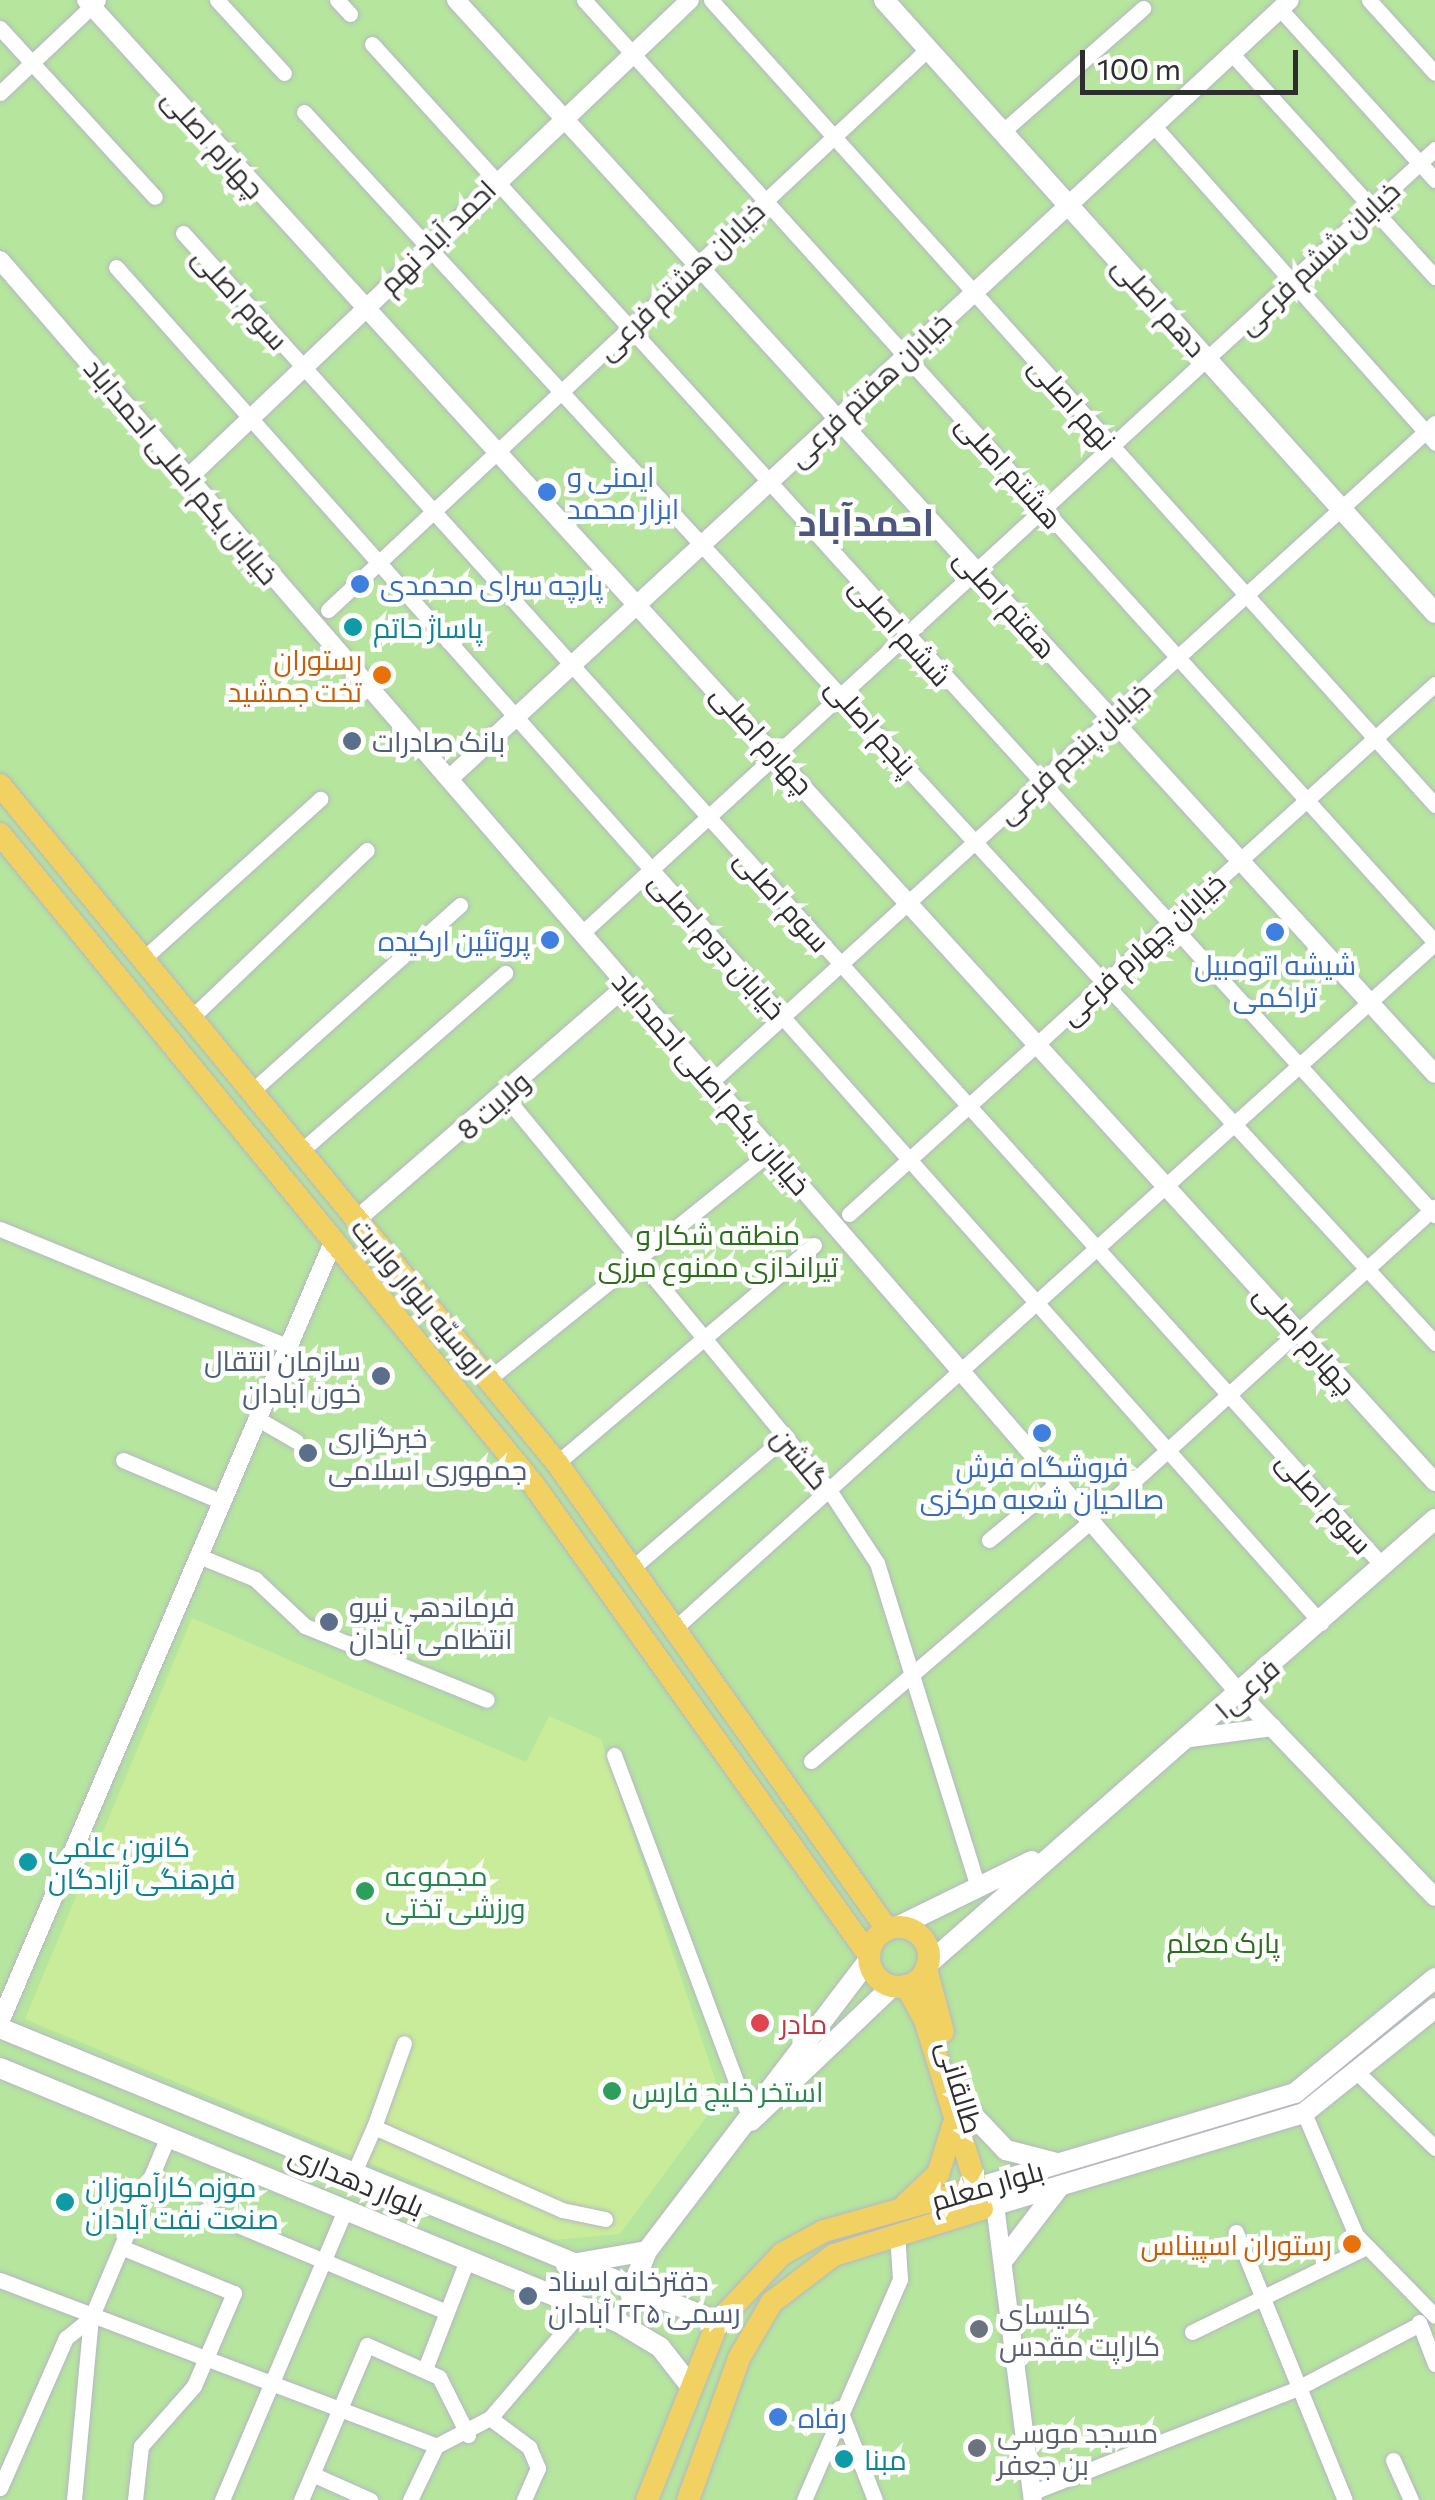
<!DOCTYPE html>
<html>
<head>
<meta charset="utf-8">
<style>
  body { margin:0 }
  #map { position:relative; width:1435px; height:2500px; overflow:hidden; background:#efe9e1; font-family:Commissioner,Cairo,sans-serif }
  div>[style] { position:absolute }
  .green>* { inset:0; background:#b6e59e }
  .pitch>* { inset:0; background:#c9ec9a }
  .roads { filter:drop-shadow(0 0 2px #b4b7c1) drop-shadow(0 0 2px #b4b7c1) }
  .minor>* { height:15px; margin:-7.5px; padding:0 7.5px; transform-origin:7.5px; border-radius:7.5px; background:#fff }
  .tertiary>* { height:18px; margin:-9px; padding:0 9px; transform-origin:9px; border-radius:9px; background:#fff }
  .secondary>* { height:20px; margin:-10px; padding:0 10px; transform-origin:10px; border-radius:10px; background:#fff }
  .primary>* { height:22px; margin:-11px; padding:0 11px; transform-origin:11px; border-radius:11px; background:#f2d163 }
  .primary>.ring { margin:-11px; padding:0; box-sizing:content-box; background:none; border:22px solid #f2d163; border-radius:50% }
  .dots>* { width:28px; height:28px; translate:-50% -50%; box-sizing:border-box; border:5px solid #fff; border-radius:50% }
  span { translate:-50% -50%; white-space:nowrap; text-align:center; line-height:1.15; -webkit-text-stroke:9px #fff; paint-order:stroke }
  .street-label { font-size:28px; color:#2e2e2e }
  .shop-label { font-size:28px; color:#366cbe }
  .left { translate:0 -50%; text-align:left }
  .right { translate:-100% -50%; text-align:right }
  .culture-label { font-size:28px; color:#0d838f }
  .food-label { font-size:28px; color:#c56008 }
  .service-label { font-size:28px; color:#4e5e75 }
  .park-label { font-size:28px; color:#2c6e1b }
  .leisure-label { font-size:28px; color:#27864d }
  .health-label { font-size:28px; color:#be3a42 }
  .worship-label { font-size:28px; color:#5b616d }
  .district-label { font-size:38px; color:#4d5680; font-weight:700 }
  .scale { position:absolute; left:1080px; top:50px; width:218px; height:45px; box-sizing:border-box; border:5px solid #2e2e2e; border-top:0; padding-left:12px; font-size:30px; line-height:35px; white-space:nowrap; color:#2e2e2e; -webkit-text-stroke:8px #fff; paint-order:stroke }
</style>
</head>
<body>
<div id="map">
  <div class="green">
    <div style="clip-path:polygon(0 0,1435px 0,1435px 2500px,0 2500px)"></div>
  </div>
  <div class="pitch">
    <div style="clip-path:polygon(192px 1618px,526px 1762px,549px 1716px,601px 1739px,721px 2097px,620px 2234px,554px 2240px,25px 2019px)"></div>
  </div>
  <div class="roads">
    <div class="minor">
      <div style="left:217px;top:0;width:99px;rotate:47.5deg"></div>
      <div style="left:337px;top:0;width:19px;rotate:47deg"></div>
      <div style="left:584px;top:0;width:1269px;rotate:47.91deg"></div>
      <div style="left:711px;top:0;width:1083px;rotate:48.03deg"></div>
      <div style="left:1369px;top:0;width:98px;rotate:47.9deg"></div>
      <div style="left:1280px;top:9px;width:231px;rotate:47.8deg"></div>
      <div style="left:0;top:28px;width:229px;rotate:47.5deg"></div>
      <div style="left:372px;top:44px;width:1582px;rotate:47.77deg"></div>
      <div style="left:1232px;top:54px;width:302px;rotate:47.7deg"></div>
      <div style="left:0;top:93px;width:135px;rotate:-43.5deg"></div>
      <div style="left:304px;top:112px;width:1672px;rotate:47.42deg"></div>
      <div style="left:1154px;top:126px;width:424px;rotate:48.4deg"></div>
      <div style="left:1002px;top:132px;width:188px;rotate:-41.3deg"></div>
      <div style="left:183px;top:233px;width:1794px;rotate:48.01deg"></div>
      <div style="left:116px;top:267px;width:1814px;rotate:48.37deg"></div>
      <div style="left:328px;top:610px;width:821px;rotate:-43.08deg"></div>
      <div style="left:582px;top:933px;width:1159px;rotate:-42.59deg"></div>
      <div style="left:143px;top:959px;width:239px;rotate:-42.1deg"></div>
      <div style="left:191px;top:1018px;width:243px;rotate:-43.7deg"></div>
      <div style="left:711px;top:1082px;width:979px;rotate:-42.31deg"></div>
      <div style="left:252px;top:1091px;width:279px;rotate:-41.8deg"></div>
      <div style="left:504px;top:1095px;width:512px;rotate:50.55deg"></div>
      <div style="left:829px;top:1490px;width:87px;rotate:56.7deg"></div>
      <div style="left:877px;top:1563px;width:339px;rotate:72.7deg"></div>
      <div style="left:301px;top:1151px;width:271px;rotate:-41.1deg"></div>
      <div style="left:849px;top:1214px;width:790px;rotate:-42.13deg"></div>
      <div style="left:0;top:1229px;width:310px;rotate:22.2deg"></div>
      <div style="left:490px;top:1378px;width:361px;rotate:-38.9deg"></div>
      <div style="left:258px;top:1419px;width:44px;rotate:30.1deg"></div>
      <div style="left:123px;top:1460px;width:108px;rotate:23deg"></div>
      <div style="left:557px;top:1463px;width:337px;rotate:-40.3deg"></div>
      <div style="left:1115px;top:1498px;width:433px;rotate:-42.3deg"></div>
      <div style="left:989px;top:1540px;width:89px;rotate:-39.6deg"></div>
      <div style="left:199px;top:1556px;width:61px;rotate:22.3deg"></div>
      <div style="left:255px;top:1579px;width:69px;rotate:43.2deg"></div>
      <div style="left:305px;top:1626px;width:196px;rotate:22.1deg"></div>
      <div style="left:631px;top:1569px;width:201px;rotate:-40.6deg"></div>
      <div style="left:674px;top:1629px;width:1025px;rotate:-42.03deg"></div>
      <div style="left:614px;top:1755px;width:391px;rotate:69.5deg"></div>
      <div style="left:811px;top:1761px;width:369px;rotate:-40.6deg"></div>
      <div style="left:1360px;top:2075px;width:105px;rotate:44.2deg"></div>
      <div style="left:1304px;top:2113px;width:133px;rotate:66.9deg"></div>
      <div style="left:1356px;top:2235px;width:113px;rotate:45.7deg"></div>
      <div style="left:374px;top:2127px;width:89px;rotate:-70.3deg"></div>
      <div style="left:352px;top:2177px;width:55px;rotate:-66.3deg"></div>
      <div style="left:374px;top:2127px;width:206px;rotate:23.8deg"></div>
      <div style="left:562px;top:2210px;width:44px;rotate:11.8deg"></div>
      <div style="left:204px;top:2211px;width:263px;rotate:22.6deg"></div>
      <div style="left:1236px;top:2232px;width:289px;rotate:67.9deg"></div>
      <div style="left:121px;top:2247px;width:122px;rotate:22.2deg"></div>
      <div style="left:234px;top:2293px;width:101px;rotate:113.3deg"></div>
      <div style="left:194px;top:2386px;width:80px;rotate:131.5deg"></div>
      <div style="left:141px;top:2446px;width:54px;rotate:96.3deg"></div>
      <div style="left:0;top:2280px;width:467px;rotate:20.8deg"></div>
      <div style="left:436px;top:2446px;width:61px;rotate:-27.4deg"></div>
      <div style="left:490px;top:2418px;width:145px;rotate:-49.5deg"></div>
      <div style="left:1419px;top:2322px;width:45px;rotate:69.1deg"></div>
      <div style="left:1192px;top:2332px;width:194px;rotate:-26deg"></div>
      <div style="left:425px;top:2369px;width:117px;rotate:-68.9deg"></div>
      <div style="left:839px;top:2408px;width:99px;rotate:68.6deg"></div>
      <div style="left:490px;top:2418px;width:49px;rotate:36.6deg"></div>
      <div style="left:529px;top:2447px;width:23px;rotate:67deg"></div>
      <div style="left:538px;top:2468px;width:35px;rotate:114deg"></div>
      <div style="left:1393px;top:2460px;width:44px;rotate:65.8deg"></div>
      <div style="left:312px;top:2474px;width:64px;rotate:24.1deg"></div>
      <div style="left:0;top:2488px;width:164px;rotate:-66.3deg"></div>
      <div style="left:66px;top:2338px;width:32px;rotate:-39deg"></div>
      <div style="left:1033px;top:2492px;width:282px;rotate:-21.4deg"></div>
      <div style="left:1296px;top:2389px;width:133px;rotate:-27.7deg"></div>
      <div style="left:74px;top:2500px;width:183px;rotate:-84.7deg"></div>
      <div style="left:91px;top:2318px;width:194px;rotate:-67deg"></div>
      <div style="left:222px;top:2500px;width:315px;rotate:-67deg"></div>
      <div style="left:301px;top:2500px;width:168px;rotate:-66.9deg"></div>
      <div style="left:367px;top:2345px;width:79px;rotate:24deg"></div>
      <div style="left:439px;top:2377px;width:65px;rotate:63.4deg"></div>
      <div style="left:410px;top:2500px;width:60px;rotate:-64.3deg"></div>
      <div style="left:804px;top:2500px;width:241px;rotate:-66.5deg"></div>
      <div style="left:900px;top:2279px;width:46px;rotate:-93.7deg"></div>
    </div>
    <div class="tertiary">
      <div style="left:86px;top:0;width:2004px;rotate:47.69deg"></div>
      <div style="left:456px;top:0;width:1453px;rotate:47.65deg"></div>
      <div style="left:0;top:260px;width:1896px;rotate:49.15deg"></div>
      <div style="left:1240px;top:1694px;width:281px;rotate:46.2deg"></div>
      <div style="left:188px;top:478px;width:693px;rotate:-43.6deg"></div>
      <div style="left:449px;top:779px;width:1146px;rotate:-42.81deg"></div>
      <div style="left:355px;top:1221px;width:360px;rotate:-40.9deg"></div>
      <div style="left:1190px;top:1738px;width:83px;rotate:-7.6deg"></div>
      <div style="left:0;top:2022px;width:850px;rotate:-66.87deg"></div>
      <div style="left:995px;top:2205px;width:297px;rotate:82.7deg"></div>
    </div>
    <div class="secondary">
      <div style="left:884px;top:0;width:824px;rotate:48.05deg"></div>
      <div style="left:897px;top:1927px;width:150px;rotate:-26.1deg"></div>
      <div style="left:927px;top:1965px;width:676px;rotate:-41.28deg"></div>
      <div style="left:1435px;top:1978px;width:181px;rotate:140.6deg"></div>
      <div style="left:1295px;top:2093px;width:332px;rotate:163.4deg"></div>
      <div style="left:977px;top:2188px;width:22px;rotate:77deg"></div>
      <div style="left:982px;top:2209px;width:336px;rotate:-16.6deg"></div>
      <div style="left:1304px;top:2113px;width:168px;rotate:-38.7deg"></div>
      <div style="left:0;top:2028px;width:776px;rotate:22.27deg"></div>
      <div style="left:0;top:2068px;width:668px;rotate:22.34deg"></div>
      <div style="left:618px;top:2322px;width:49px;rotate:30.8deg"></div>
      <div style="left:660px;top:2347px;width:52px;rotate:52deg"></div>
      <div style="left:967px;top:2109px;width:57px;rotate:46.4deg"></div>
      <div style="left:1006px;top:2150px;width:49px;rotate:14.3deg"></div>
      <div style="left:751px;top:2121px;width:196px;rotate:-43.6deg"></div>
      <div style="left:1004px;top:2259px;width:92px;rotate:-52.5deg"></div>
      <div style="left:566px;top:2265px;width:82px;rotate:-9.8deg"></div>
      <div style="left:630px;top:2293px;width:45px;rotate:-68deg"></div>
      <div style="left:647px;top:2251px;width:366px;rotate:-52.7deg"></div>
    </div>
    <div class="primary">
      <div style="left:0;top:785px;width:877px;rotate:50.6deg"></div>
      <div style="left:557px;top:1463px;width:571px;rotate:54.7deg"></div>
      <div style="left:0;top:834px;width:841px;rotate:50.65deg"></div>
      <div style="left:533px;top:1484px;width:579px;rotate:54.5deg"></div>
      <div class="ring" style="left:869px;top:1927px;width:38px;height:38px"></div>
      <div style="left:926px;top:1969px;width:65px;rotate:74.9deg"></div>
      <div style="left:906px;top:2204px;width:44px;rotate:-43.2deg"></div>
      <div style="left:938px;top:2174px;width:53px;rotate:-72.6deg"></div>
      <div style="left:647px;top:2500px;width:192px;rotate:-68.3deg"></div>
      <div style="left:718px;top:2322px;width:93px;rotate:-46.7deg"></div>
      <div style="left:782px;top:2254px;width:48px;rotate:-28.7deg"></div>
      <div style="left:824px;top:2231px;width:159px;rotate:-15.7deg"></div>
      <div style="left:977px;top:2188px;width:176px;rotate:-107.2deg"></div>
      <div style="left:925px;top:2020px;width:39px;rotate:-119deg"></div>
      <div style="left:688px;top:2500px;width:151px;rotate:-70.2deg"></div>
      <div style="left:739px;top:2358px;width:65px;rotate:-59.5deg"></div>
      <div style="left:772px;top:2302px;width:78px;rotate:-37.2deg"></div>
      <div style="left:834px;top:2255px;width:155px;rotate:-17.3deg"></div>
    </div>
  </div>
  <div class="dots">
    <div style="left:547px;top:492px;background:#3f7fe0"></div>
    <div style="left:360px;top:584px;background:#3f7fe0"></div>
    <div style="left:353px;top:627px;background:#0f9aa8"></div>
    <div style="left:382px;top:675px;background:#e8710a"></div>
    <div style="left:352px;top:741px;background:#5c6f8a"></div>
    <div style="left:1275px;top:932px;background:#3f7fe0"></div>
    <div style="left:550px;top:940px;background:#3f7fe0"></div>
    <div style="left:381px;top:1376px;background:#5c6f8a"></div>
    <div style="left:1042px;top:1433px;background:#3f7fe0"></div>
    <div style="left:308px;top:1453px;background:#5c6f8a"></div>
    <div style="left:329px;top:1622px;background:#5c6f8a"></div>
    <div style="left:28px;top:1862px;background:#0f9aa8"></div>
    <div style="left:365px;top:1891px;background:#2e9e5b"></div>
    <div style="left:760px;top:2023px;background:#e0444e"></div>
    <div style="left:612px;top:2091px;background:#2e9e5b"></div>
    <div style="left:65px;top:2202px;background:#0f9aa8"></div>
    <div style="left:1352px;top:2244px;background:#e8710a"></div>
    <div style="left:528px;top:2296px;background:#5c6f8a"></div>
    <div style="left:979px;top:2329px;background:#6b7280"></div>
    <div style="left:778px;top:2417px;background:#3f7fe0"></div>
    <div style="left:977px;top:2448px;background:#6b7280"></div>
    <div style="left:844px;top:2459px;background:#0f9aa8"></div>
  </div>
  <div class="street-label">
    <span style="left:214px;top:143px;rotate:48deg">چهارم اصلی</span>
    <span style="left:437px;top:236px;rotate:-44deg">احمد آباد نهم</span>
    <span style="left:1318px;top:257px;rotate:-43deg">خیابان ششم فرعی</span>
    <span style="left:680px;top:280px;rotate:-43deg">خیابان هشتم فرعی</span>
    <span style="left:241px;top:298px;rotate:48deg">سوم اصلی</span>
    <span style="left:1160px;top:306px;rotate:48deg">دهم اصلی</span>
    <span style="left:869px;top:389px;rotate:-43deg">خیابان هفتم فرعی</span>
    <span style="left:1073px;top:403px;rotate:48deg">نهم اصلی</span>
    <span style="left:182px;top:471px;rotate:50deg">خیابان یکم اصلی احمداباد</span>
    <span style="left:1010px;top:471px;rotate:48deg">هشتم اصلی</span>
    <span style="left:1006px;top:603px;rotate:48deg">هفتم اصلی</span>
    <span style="left:901px;top:631px;rotate:48deg">ششم اصلی</span>
    <span style="left:872px;top:726px;rotate:48deg">پنجم اصلی</span>
    <span style="left:763px;top:739px;rotate:48deg">چهارم اصلی</span>
    <span style="left:1073px;top:752px;rotate:-42deg">خیابان پنجم فرعی</span>
    <span style="left:783px;top:900px;rotate:48deg">سوم اصلی</span>
    <span style="left:718px;top:945px;rotate:48deg">خیابان دوم اصلی</span>
    <span style="left:1142px;top:948px;rotate:-42deg">خیابان چهارم فرعی</span>
    <span style="left:712px;top:1083px;rotate:49deg">خیابان یکم اصلی احمداباد</span>
    <span style="left:493px;top:1105px;rotate:-42deg">ولایت 8</span>
    <span style="left:422px;top:1298px;rotate:50deg">اروسیّه بلوار ولایت</span>
    <span style="left:1306px;top:1339px;rotate:48deg">چهارم اصلی</span>
    <span style="left:801px;top:1458px;rotate:50deg">گلشن</span>
    <span style="left:1325px;top:1502px;rotate:48deg">سوم اصلی</span>
    <span style="left:1246px;top:1688px;rotate:-41deg">فرعی۱</span>
    <span style="left:961px;top:2087px;rotate:73deg">طالقانی</span>
    <span style="left:357px;top:2180px;rotate:23deg">بلوار دهداری</span>
    <span style="left:987px;top:2185px;rotate:-16deg">بلوار معلم</span>
  </div>
  <div class="shop-label">
    <span class="left" style="left:567px;top:492px">ایمنی و<br>ابزار محمد</span>
    <span class="left" style="left:380px;top:584px">پارچه سرای محمدی</span>
    <span class="right" style="left:530px;top:940px">پروتئین ارکیده</span>
    <span style="left:1275px;top:980px">شیشه اتومبیل<br>تراکمی</span>
    <span style="left:1042px;top:1482px">فروشگاه فرش<br>صالحیان شعبه مرکزی</span>
    <span class="left" style="left:798px;top:2417px">رفاه</span>
  </div>
  <div class="culture-label">
    <span class="left" style="left:373px;top:627px">پاساژ حاتم</span>
    <span class="left" style="left:48px;top:1862px">کانون علمی<br>فرهنگی آزادگان</span>
    <span class="left" style="left:85px;top:2202px">موزه کارآموزان<br>صنعت نفت آبادان</span>
    <span class="left" style="left:864px;top:2459px">مبنا</span>
  </div>
  <div class="food-label">
    <span class="right" style="left:362px;top:675px">رستوران<br>تخت جمشید</span>
    <span class="right" style="left:1332px;top:2244px">رستوران اسپیناس</span>
  </div>
  <div class="service-label">
    <span class="left" style="left:372px;top:741px">بانک صادرات</span>
    <span class="right" style="left:361px;top:1376px">سازمان انتقال<br>خون آبادان</span>
    <span class="left" style="left:328px;top:1453px">خبرگزاری<br>جمهوری اسلامی</span>
    <span class="left" style="left:349px;top:1622px">فرماندهی نیرو<br>انتظامی آبادان</span>
    <span class="left" style="left:548px;top:2296px">دفترخانه اسناد<br>رسمی ۲۲۵ آبادان</span>
  </div>
  <div class="park-label">
    <span style="left:718px;top:1250px">منطقه شکار و<br>تیراندازی ممنوع مرزی</span>
    <span style="left:1223px;top:1942px">پارک معلم</span>
  </div>
  <div class="leisure-label">
    <span class="left" style="left:385px;top:1891px">مجموعه<br>ورزشی تختی</span>
    <span class="left" style="left:632px;top:2091px">استخر خلیج فارس</span>
  </div>
  <div class="health-label">
    <span class="left" style="left:780px;top:2023px">مادر</span>
  </div>
  <div class="worship-label">
    <span class="left" style="left:999px;top:2329px">کلیسای<br>کاراپت مقدس</span>
    <span class="left" style="left:997px;top:2448px">مسجد موسی<br>بن جعفر</span>
  </div>
  <div class="district-label">
    <span style="left:866px;top:521px">احمدآباد</span>
  </div>
  <div class="scale">100 m</div>
</div>
</body>
</html>
